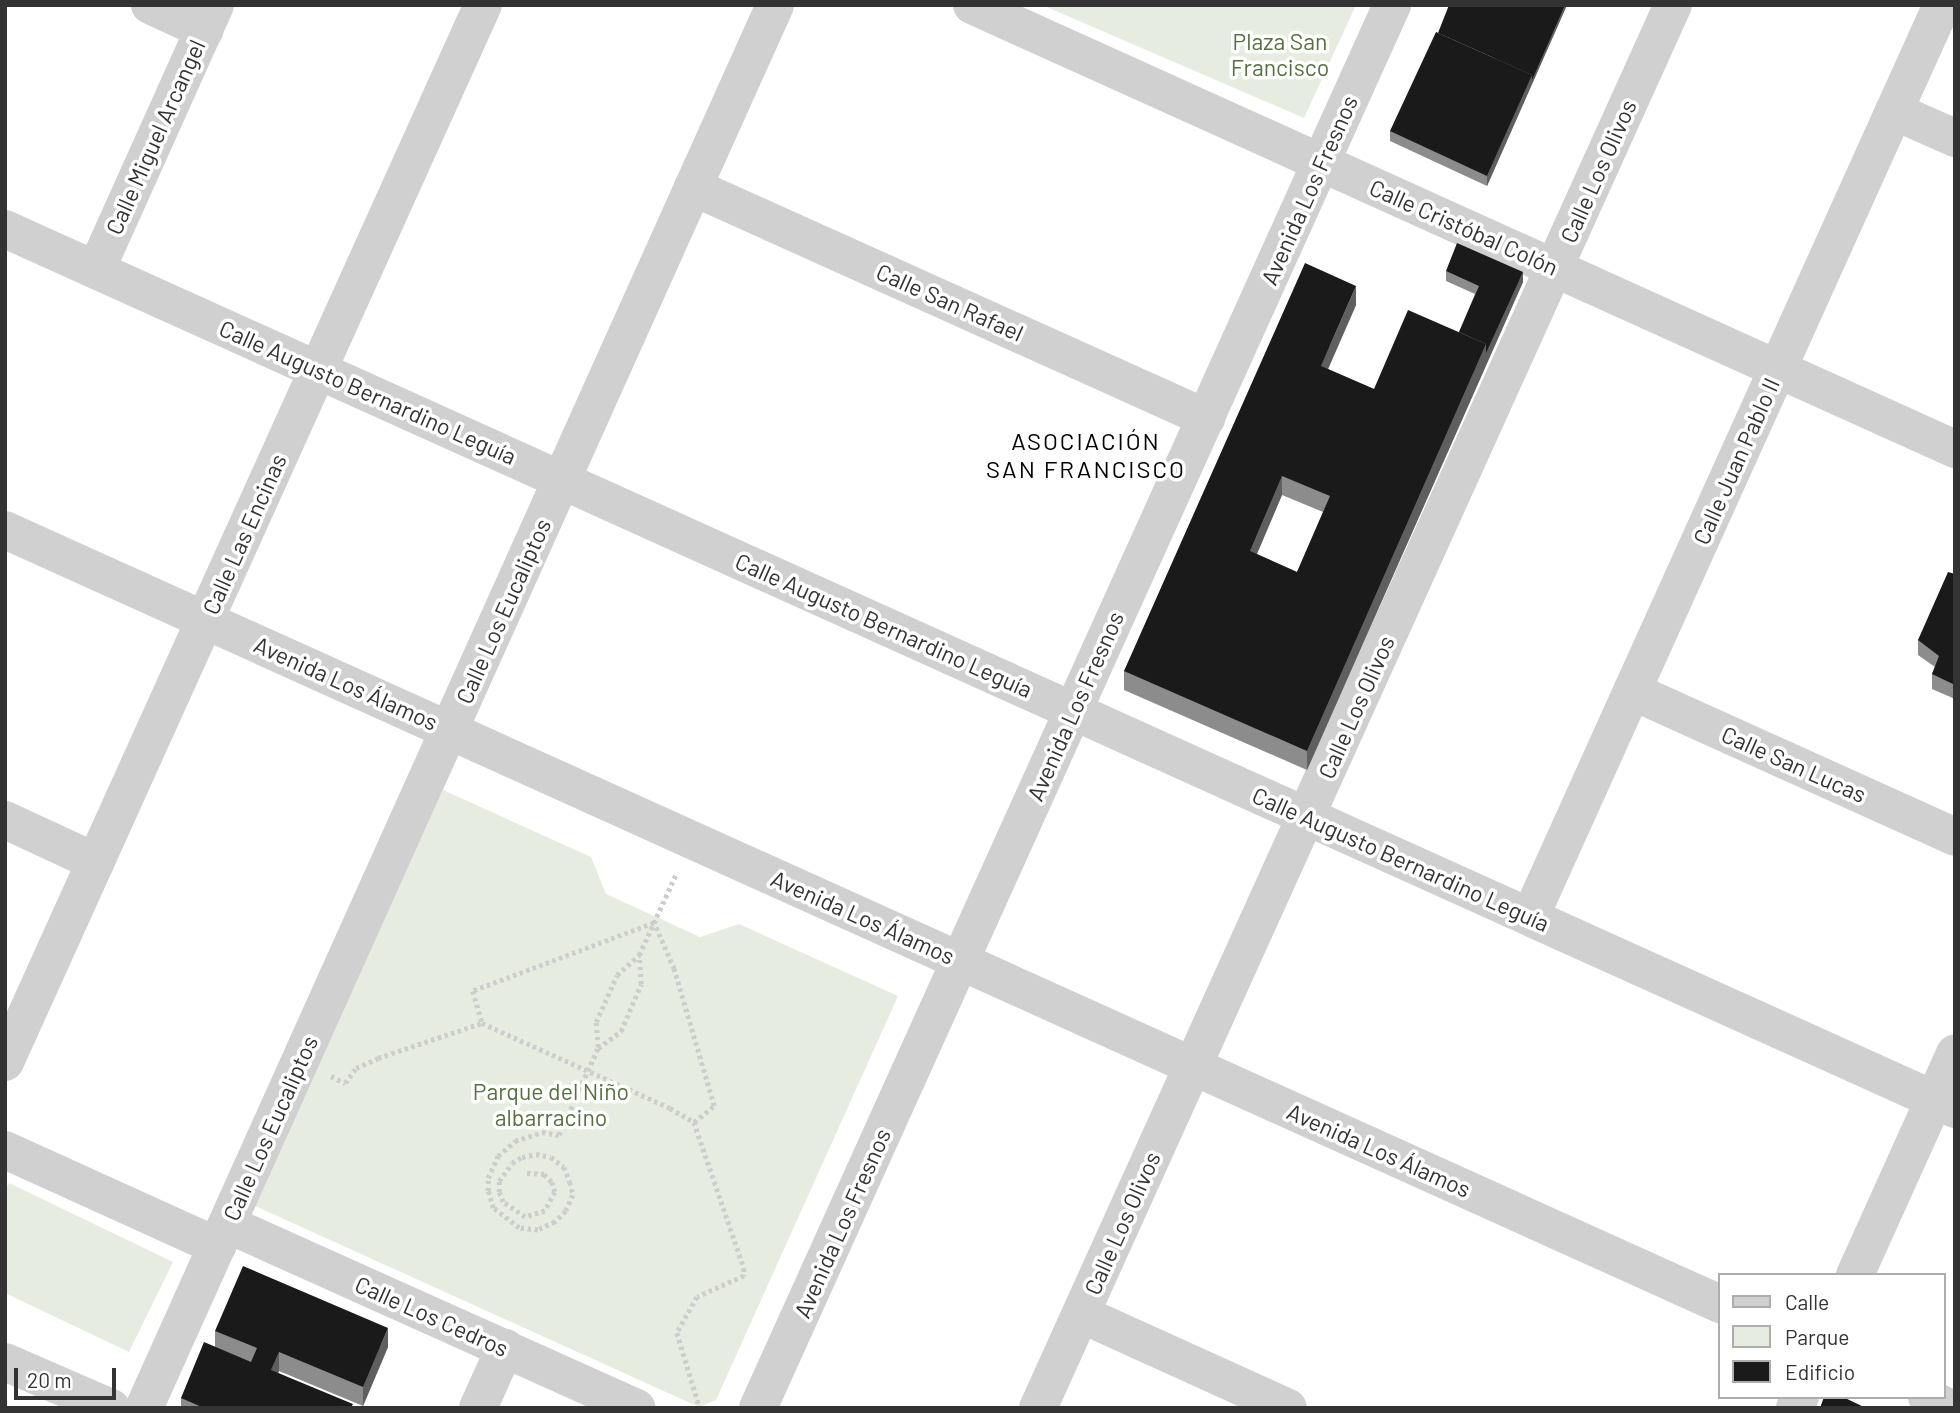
<!DOCTYPE html>
<html>
<head>
<meta charset="utf-8">
<style>
  body { margin:0 }
  #map { position:relative; width:1960px; height:1413px; overflow:hidden; background:#fff; font-family:Barlow,sans-serif }
  div>[style] { position:absolute }
  .green>* { inset:0; background:#e6ecdf }
  .path>* { height:4.5px; margin-top:-2.25px; transform-origin:0; background:repeating-linear-gradient(90deg,#cdcdcd 0 3.5px,transparent 0 7px) }
  .minor>* { height:38px; margin:-19px; padding:0 19px; transform-origin:19px; border-radius:19px; background:#d0d0d0 }
  .wall>* { inset:0; background:#8c8c8c }
  .shaded-wall>* { inset:0; background:#5f5f5f }
  .building>* { inset:0; background:#1a1a1a }
  span { translate:-50% -50%; white-space:nowrap; text-align:center; line-height:1.15; -webkit-text-stroke:7px #fff; paint-order:stroke }
  .park-label { font-size:23px; color:#56703f }
  .street-label { font-size:23px; color:#333 }
  .neighbourhood-label { font-size:24px; color:#000; letter-spacing:2px }
  .frame { position:absolute; inset:0; border:7px solid #333; pointer-events:none }
  .legend { position:absolute; left:1718px; top:1273px; width:228px; height:126px; box-sizing:border-box; background:#fff; border:2px solid #adadad; margin:0; padding:9px 12px; list-style:none; font-size:21px; color:#333 }
  .legend li { display:flex; align-items:center; gap:14px; height:35px }
  .legend b { width:35px; border:2px solid #adadad }
  .scale { position:absolute; left:14px; top:1368px; width:102px; height:32px; box-sizing:border-box; border:4px solid #333; border-top:0; padding-left:9px; font-size:21px; line-height:24px; white-space:nowrap; color:#333; -webkit-text-stroke:5px #fff; paint-order:stroke }
</style>
</head>
<body>
<div id="map">
  <div class="green">
    <div style="clip-path:polygon(1042px 5px,1356px 5px,1304px 118px)"></div>
    <div style="clip-path:polygon(443px 790px,591px 857px,606px 894px,700px 937px,739px 924px,898px 996px,716px 1400px,699px 1407px,255px 1206px)"></div>
    <div style="clip-path:polygon(9px 1183px,173px 1262px,129px 1352px,5px 1293px,5px 1190px)"></div>
  </div>
  <div class="path">
    <div style="left:598px;top:1047px;width:25px;rotate:-95deg"></div>
    <div style="left:596px;top:1022px;width:51px;rotate:-65.9deg"></div>
    <div style="left:617px;top:975px;width:30px;rotate:-42deg"></div>
    <div style="left:639px;top:955px;width:91px;rotate:-65.4deg"></div>
    <div style="left:331px;top:1076px;width:16px;rotate:27deg"></div>
    <div style="left:345px;top:1083px;width:19px;rotate:-54deg"></div>
    <div style="left:356px;top:1068px;width:24px;rotate:-24deg"></div>
    <div style="left:378px;top:1058px;width:110px;rotate:-18.6deg"></div>
    <div style="left:482px;top:1023px;width:206px;rotate:24.3deg"></div>
    <div style="left:670px;top:1108px;width:28px;rotate:30deg"></div>
    <div style="left:694px;top:1122px;width:26px;rotate:-39deg"></div>
    <div style="left:714px;top:1106px;width:143px;rotate:-106.3deg"></div>
    <div style="left:674px;top:969px;width:50px;rotate:-113.5deg"></div>
    <div style="left:654px;top:923px;width:193px;rotate:159.4deg"></div>
    <div style="left:473px;top:991px;width:33px;rotate:74deg"></div>
    <div style="left:694px;top:1122px;width:154px;rotate:71.1deg"></div>
    <div style="left:744px;top:1268px;width:8px;rotate:90deg"></div>
    <div style="left:744px;top:1276px;width:51px;rotate:155.9deg"></div>
    <div style="left:697px;top:1297px;width:41px;rotate:119.1deg"></div>
    <div style="left:677px;top:1333px;width:78px;rotate:73deg"></div>
    <div style="left:527px;top:1173px;width:17px;rotate:3deg"></div>
    <div style="left:544px;top:1174px;width:11px;rotate:45deg"></div>
    <div style="left:552px;top:1182px;width:10px;rotate:73deg"></div>
    <div style="left:555px;top:1192px;width:21px;rotate:118deg"></div>
    <div style="left:545px;top:1211px;width:21px;rotate:163deg"></div>
    <div style="left:525px;top:1217px;width:27px;rotate:-146deg"></div>
    <div style="left:503px;top:1202px;width:11px;rotate:-112deg"></div>
    <div style="left:499px;top:1192px;width:11px;rotate:-90deg"></div>
    <div style="left:499px;top:1181px;width:22px;rotate:-54deg"></div>
    <div style="left:512px;top:1163px;width:12px;rotate:-31deg"></div>
    <div style="left:522px;top:1157px;width:14px;rotate:-12deg"></div>
    <div style="left:536px;top:1154px;width:15px;rotate:11deg"></div>
    <div style="left:551px;top:1157px;width:16px;rotate:38deg"></div>
    <div style="left:564px;top:1167px;width:16px;rotate:68deg"></div>
    <div style="left:570px;top:1182px;width:13px;rotate:77deg"></div>
    <div style="left:573px;top:1195px;width:17px;rotate:114deg"></div>
    <div style="left:566px;top:1211px;width:16px;rotate:135deg"></div>
    <div style="left:555px;top:1222px;width:19px;rotate:155deg"></div>
    <div style="left:538px;top:1230px;width:19px;rotate:-174deg"></div>
    <div style="left:519px;top:1228px;width:33px;rotate:-142deg"></div>
    <div style="left:493px;top:1208px;width:18px;rotate:-106deg"></div>
    <div style="left:488px;top:1191px;width:13px;rotate:-90deg"></div>
    <div style="left:488px;top:1178px;width:24px;rotate:-66deg"></div>
    <div style="left:498px;top:1156px;width:23px;rotate:-41deg"></div>
    <div style="left:515px;top:1141px;width:28px;rotate:-18deg"></div>
    <div style="left:542px;top:1132px;width:17px;rotate:10deg"></div>
    <div style="left:559px;top:1135px;width:95px;rotate:-65.9deg"></div>
    <div style="left:598px;top:1048px;width:29px;rotate:-36deg"></div>
    <div style="left:621px;top:1031px;width:51px;rotate:-66.9deg"></div>
    <div style="left:641px;top:984px;width:29px;rotate:-94deg"></div>
  </div>
  <div class="minor">
    <div style="left:150px;top:5px;width:60px;rotate:24.8deg"></div>
    <div style="left:972px;top:5px;width:1079px;rotate:24.31deg"></div>
    <div style="left:1894px;top:111px;width:67px;rotate:23.9deg"></div>
    <div style="left:693px;top:187px;width:563px;rotate:24.24deg"></div>
    <div style="left:5px;top:229px;width:2139px;rotate:24.29deg"></div>
    <div style="left:96px;top:270px;width:290px;rotate:-65.8deg"></div>
    <div style="left:5px;top:530px;width:1882px;rotate:24.29deg"></div>
    <div style="left:1632px;top:691px;width:354px;rotate:24.3deg"></div>
    <div style="left:5px;top:820px;width:100px;rotate:24.8deg"></div>
    <div style="left:1530px;top:917px;width:1001px;rotate:-65.69deg"></div>
    <div style="left:5px;top:1062px;width:1160px;rotate:-65.67deg"></div>
    <div style="left:5px;top:1150px;width:233px;rotate:24.4deg"></div>
    <div style="left:227px;top:1224px;width:449px;rotate:24.2deg"></div>
    <div style="left:1855px;top:1275px;width:243px;rotate:-65.7deg"></div>
    <div style="left:1081px;top:1314px;width:227px;rotate:24.4deg"></div>
    <div style="left:5px;top:1362px;width:116px;rotate:23.5deg"></div>
    <div style="left:1927px;top:1397px;width:25px;rotate:26deg"></div>
    <div style="left:144px;top:1408px;width:1538px;rotate:-65.78deg"></div>
    <div style="left:478px;top:1408px;width:66px;rotate:-65.8deg"></div>
    <div style="left:758px;top:1408px;width:1540px;rotate:-65.68deg"></div>
    <div style="left:1038px;top:1408px;width:1540px;rotate:-65.65deg"></div>
    <div style="left:1795px;top:1408px;width:12px;rotate:-66deg"></div>
  </div>
  <div class="wall">
    <div style="clip-path:polygon(1567px 5px,1487px 186px,1390px 141px,1390px 131px)"></div>
    <div style="clip-path:polygon(evenodd,1446px 271px,1523px 282px,1307px 770px,1124px 690px,1124px 671px,1356px 305px,1328px 369px,1374px 389px,1459px 332px,1475px 294px,1446px 281px,1446px 271px,1282px 495px,1323px 512px,1297px 572px,1257px 554px,1282px 495px)"></div>
    <div style="clip-path:polygon(1955px 574px,1955px 699px,1932px 689px,1932px 674px,1935px 667px,1918px 655px,1918px 640px)"></div>
    <div style="clip-path:polygon(215px 1331px,388px 1347px,363px 1406px,279px 1371px,278px 1373px,353px 1408px,181px 1408px,181px 1398px,215px 1347px)"></div>
  </div>
  <div class="shaded-wall">
    <div style="clip-path:polygon(1565px 5px,1567px 5px,1487px 186px,1487px 176px,1532px 75px)"></div>
    <div style="clip-path:polygon(1523px 272px,1523px 282px,1307px 770px,1307px 751px,1486px 344px)"></div>
    <div style="clip-path:polygon(1356px 286px,1356px 305px,1321px 385px,1321px 366px)"></div>
    <div style="clip-path:polygon(1282px 476px,1282px 495px,1250px 570px,1250px 551px)"></div>
    <div style="clip-path:polygon(7px 1002px,7px 1016px,5px 1021px,5px 1006px)"></div>
    <div style="clip-path:polygon(388px 1328px,388px 1347px,363px 1406px,363px 1387px)"></div>
    <div style="clip-path:polygon(279px 1352px,279px 1371px,271px 1389px,271px 1370px)"></div>
  </div>
  <div class="building">
    <div style="clip-path:polygon(1449px 5px,1565px 5px,1532px 80px,1532px 75px,1438px 33px)"></div>
    <div style="clip-path:polygon(1436px 32px,1532px 75px,1487px 176px,1390px 131px)"></div>
    <div style="clip-path:polygon(1457px 243px,1523px 272px,1486px 353px,1486px 344px,1459px 332px,1479px 286px,1446px 271px)"></div>
    <div style="clip-path:polygon(evenodd,1305px 263px,1356px 286px,1321px 366px,1374px 389px,1408px 310px,1486px 344px,1307px 751px,1124px 671px,1305px 263px,1282px 476px,1330px 496px,1297px 572px,1250px 551px,1282px 476px)"></div>
    <div style="clip-path:polygon(1948px 572px,1955px 574px,1955px 685px,1932px 674px,1939px 656px,1918px 640px)"></div>
    <div style="clip-path:polygon(243px 1266px,388px 1328px,363px 1387px,279px 1352px,271px 1370px,353px 1404px,351px 1408px,204px 1408px,181px 1398px,204px 1342px,251px 1362px,257px 1348px,215px 1331px)"></div>
    <div style="clip-path:polygon(1824px 1397px,1843px 1397px,1866px 1408px,1820px 1408px)"></div>
  </div>
  <div class="park-label">
    <span style="left:1280px;top:54px">Plaza San<br>Francisco</span>
    <span style="left:551px;top:1104px">Parque del Niño<br>albarracino</span>
  </div>
  <div class="street-label">
    <span style="left:155px;top:137px;rotate:-66deg">Calle Miguel Arcangel</span>
    <span style="left:1598px;top:171px;rotate:-66deg">Calle Los Olivos</span>
    <span style="left:1309px;top:190px;rotate:-66deg">Avenida Los Fresnos</span>
    <span style="left:1464px;top:227px;rotate:24deg">Calle Cristóbal Colón</span>
    <span style="left:950px;top:302px;rotate:24deg">Calle San Rafael</span>
    <span style="left:368px;top:392px;rotate:24deg">Calle Augusto Bernardino Leguía</span>
    <span style="left:1736px;top:461px;rotate:-66deg">Calle Juan Pablo II</span>
    <span style="left:244px;top:534px;rotate:-66deg">Calle Las Encinas</span>
    <span style="left:503px;top:611px;rotate:-66deg">Calle Los Eucaliptos</span>
    <span style="left:884px;top:625px;rotate:24deg">Calle Augusto Bernardino Leguía</span>
    <span style="left:346px;top:683px;rotate:24deg">Avenida Los Álamos</span>
    <span style="left:1075px;top:706px;rotate:-66deg">Avenida Los Fresnos</span>
    <span style="left:1356px;top:707px;rotate:-66deg">Calle Los Olivos</span>
    <span style="left:1794px;top:764px;rotate:24deg">Calle San Lucas</span>
    <span style="left:1401px;top:859px;rotate:24deg">Calle Augusto Bernardino Leguía</span>
    <span style="left:863px;top:917px;rotate:24deg">Avenida Los Álamos</span>
    <span style="left:270px;top:1128px;rotate:-66deg">Calle Los Eucaliptos</span>
    <span style="left:1379px;top:1150px;rotate:24deg">Avenida Los Álamos</span>
    <span style="left:842px;top:1223px;rotate:-66deg">Avenida Los Fresnos</span>
    <span style="left:1122px;top:1223px;rotate:-66deg">Calle Los Olivos</span>
    <span style="left:432px;top:1316px;rotate:24deg">Calle Los Cedros</span>
  </div>
  <div class="neighbourhood-label">
    <span style="left:1086px;top:455px">ASOCIACIÓN<br>SAN FRANCISCO</span>
  </div>
  <div class="frame"></div>
  <ul class="legend">
  <li><b style="height:9px;background:#d0d0d0"></b>Calle</li>
  <li><b style="height:19px;background:#e6ecdf"></b>Parque</li>
  <li><b style="height:19px;background:#1a1a1a"></b>Edificio</li>
  </ul>
  <div class="scale">20 m</div>
</div>
</body>
</html>
